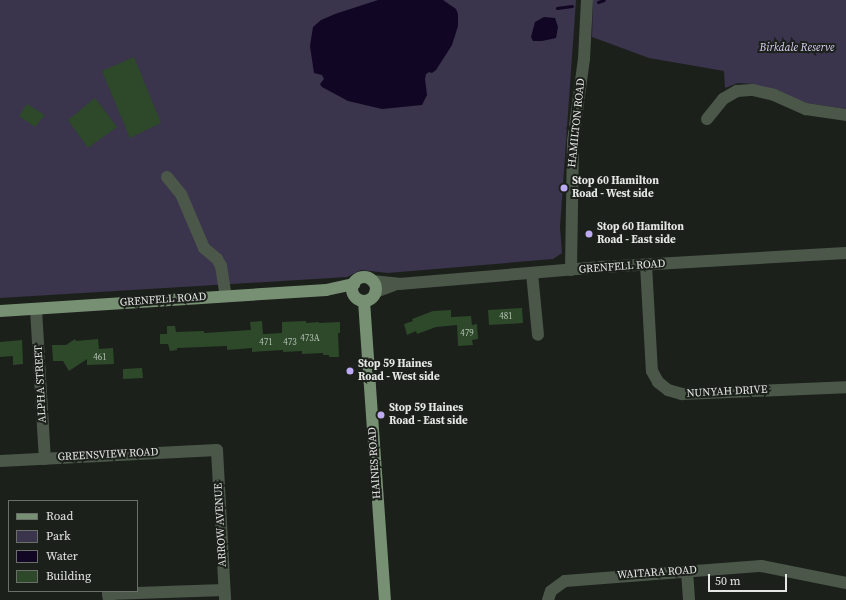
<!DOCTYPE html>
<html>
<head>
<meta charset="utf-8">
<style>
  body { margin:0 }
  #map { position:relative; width:846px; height:600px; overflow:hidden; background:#1c201b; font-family:"Source Serif 4",serif }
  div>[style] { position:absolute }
  .green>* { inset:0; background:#3a344c }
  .water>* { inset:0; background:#110624 }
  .stream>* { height:3px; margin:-1.5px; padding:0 1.5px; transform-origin:1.5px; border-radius:1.5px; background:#110624 }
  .building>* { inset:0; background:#2d492a }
  .minor>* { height:12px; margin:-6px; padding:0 6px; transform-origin:6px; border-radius:6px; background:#4b5849 }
  .major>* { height:12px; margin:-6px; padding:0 6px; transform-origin:6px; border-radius:6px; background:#779073 }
  .major>.ring { margin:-6px; padding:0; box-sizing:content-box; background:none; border:12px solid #779073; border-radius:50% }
  .dots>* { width:11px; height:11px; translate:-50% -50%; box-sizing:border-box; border:2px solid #1c201b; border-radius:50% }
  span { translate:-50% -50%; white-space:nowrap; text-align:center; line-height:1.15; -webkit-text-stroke:4px #1c201b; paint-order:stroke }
  .number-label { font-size:9px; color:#b6c0b6 }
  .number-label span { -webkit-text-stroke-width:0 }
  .park-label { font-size:11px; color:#dcd2fa; font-style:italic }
  .street-label { font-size:11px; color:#e4e7e4 }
  .poi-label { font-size:11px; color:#e4e7e4; font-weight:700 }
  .left { translate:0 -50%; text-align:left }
  .legend { position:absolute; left:8px; top:500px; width:130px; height:92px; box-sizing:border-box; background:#1c201b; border:1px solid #6c706b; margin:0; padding:5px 7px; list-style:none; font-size:12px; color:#e4e7e4 }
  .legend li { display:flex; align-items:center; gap:8px; height:20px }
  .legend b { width:20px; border:1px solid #6c706b }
  .scale { position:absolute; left:708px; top:574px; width:79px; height:18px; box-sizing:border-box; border:2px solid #e4e7e4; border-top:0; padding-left:5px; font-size:12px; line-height:14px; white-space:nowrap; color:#e4e7e4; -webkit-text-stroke:3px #1c201b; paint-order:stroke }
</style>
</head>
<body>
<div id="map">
  <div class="green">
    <div style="clip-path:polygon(0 0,576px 0,560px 227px,562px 253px,553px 259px,388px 273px,361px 270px,347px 277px,0 298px)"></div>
    <div style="clip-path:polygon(593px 0,846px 0,846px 109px,807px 103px,753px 84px,738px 83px,725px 88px,724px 71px,649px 58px,592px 37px)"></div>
  </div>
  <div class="water">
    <div style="clip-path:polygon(378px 0,443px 0,456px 9px,458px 14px,458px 26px,452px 45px,436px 70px,432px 73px,429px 72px,426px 74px,425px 79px,427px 95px,422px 105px,382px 109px,348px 101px,322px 87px,320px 84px,324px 79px,322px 75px,314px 73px,310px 46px,313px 27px,321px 20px,335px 14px)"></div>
    <div style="clip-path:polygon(544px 17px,555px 18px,558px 27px,556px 38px,542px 41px,533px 41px,531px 37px,535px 22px)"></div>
  </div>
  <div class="stream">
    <div style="left:598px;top:2px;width:6px;rotate:-18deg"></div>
    <div style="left:557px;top:8px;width:15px;rotate:-8deg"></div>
  </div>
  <div class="building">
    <div style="clip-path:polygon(134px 57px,161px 123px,130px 138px,102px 71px)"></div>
    <div style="clip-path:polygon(95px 98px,117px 127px,88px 148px,68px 120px)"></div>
    <div style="clip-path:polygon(27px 104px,45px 115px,35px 127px,19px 116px)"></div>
    <div style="clip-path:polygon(522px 308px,523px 323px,489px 325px,488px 310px)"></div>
    <div style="clip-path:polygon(451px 310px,451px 317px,471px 316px,472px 325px,477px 324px,478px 339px,472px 340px,473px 345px,458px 346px,457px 325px,436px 327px,417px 334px,416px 331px,407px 335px,404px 324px,413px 321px,412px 319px,433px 311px)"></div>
    <div style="clip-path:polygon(262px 321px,263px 334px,282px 333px,282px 322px,306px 321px,306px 323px,319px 322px,319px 323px,340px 322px,340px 333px,338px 333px,339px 357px,329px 357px,329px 355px,323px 355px,323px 353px,302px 354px,302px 351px,283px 352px,283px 350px,252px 352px,252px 348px,227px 350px,227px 346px,177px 348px,177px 350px,170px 351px,168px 344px,160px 344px,160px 334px,167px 334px,167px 326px,175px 326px,176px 332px,204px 331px,204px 333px,251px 330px,250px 322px)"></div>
    <div style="clip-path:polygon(75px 339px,76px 341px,98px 339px,99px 349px,113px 348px,114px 364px,87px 365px,87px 359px,69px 371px,63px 361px,53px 361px,52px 345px,66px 345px)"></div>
    <div style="clip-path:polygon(22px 340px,23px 364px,13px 365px,13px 356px,0 357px,0 342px)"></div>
    <div style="clip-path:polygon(142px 368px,143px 378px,123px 379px,123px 369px)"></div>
  </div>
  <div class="minor">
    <div style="left:707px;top:119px;width:26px;rotate:-51deg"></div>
    <div style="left:723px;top:99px;width:16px;rotate:-30deg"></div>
    <div style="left:737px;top:91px;width:16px;rotate:-4deg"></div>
    <div style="left:753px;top:90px;width:22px;rotate:13deg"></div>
    <div style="left:774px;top:95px;width:35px;rotate:24deg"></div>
    <div style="left:806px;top:109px;width:40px;rotate:8.5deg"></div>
    <div style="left:167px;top:177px;width:22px;rotate:51deg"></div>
    <div style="left:181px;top:194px;width:59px;rotate:66.9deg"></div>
    <div style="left:204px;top:248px;width:17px;rotate:40deg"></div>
    <div style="left:217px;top:259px;width:8px;rotate:60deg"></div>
    <div style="left:221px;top:266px;width:30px;rotate:81deg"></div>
    <div style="left:646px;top:265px;width:106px;rotate:86.8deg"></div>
    <div style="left:652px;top:371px;width:13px;rotate:61deg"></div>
    <div style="left:658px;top:382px;width:13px;rotate:39deg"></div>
    <div style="left:668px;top:390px;width:15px;rotate:16deg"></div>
    <div style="left:682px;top:394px;width:164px;rotate:-2.4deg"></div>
    <div style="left:571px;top:270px;width:129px;rotate:-89.1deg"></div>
    <div style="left:573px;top:141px;width:83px;rotate:-82.4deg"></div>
    <div style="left:584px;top:59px;width:59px;rotate:-87.1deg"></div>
    <div style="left:532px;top:273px;width:62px;rotate:84.5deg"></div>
    <div style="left:372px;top:281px;width:27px;rotate:6deg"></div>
    <div style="left:399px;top:284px;width:205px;rotate:-4.8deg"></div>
    <div style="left:603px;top:267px;width:243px;rotate:-3.3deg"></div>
    <div style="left:375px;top:292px;width:20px;rotate:-20deg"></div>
    <div style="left:36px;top:309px;width:150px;rotate:86.6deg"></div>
    <div style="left:0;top:461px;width:217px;rotate:-2.9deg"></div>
    <div style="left:217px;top:450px;width:150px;rotate:86.9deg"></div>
    <div style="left:687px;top:571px;width:29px;rotate:86deg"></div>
    <div style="left:109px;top:600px;width:6px;rotate:-99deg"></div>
    <div style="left:108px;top:594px;width:116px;rotate:-2deg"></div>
    <div style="left:548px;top:600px;width:9px;rotate:-72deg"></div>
    <div style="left:551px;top:591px;width:17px;rotate:-36deg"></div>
    <div style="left:565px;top:581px;width:197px;rotate:-4.4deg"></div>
    <div style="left:761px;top:566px;width:87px;rotate:11.3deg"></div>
  </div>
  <div class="major">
    <div class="ring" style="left:352px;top:277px;width:12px;height:12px"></div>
    <div style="left:364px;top:301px;width:300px;rotate:86deg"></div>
    <div style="left:0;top:311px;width:327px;rotate:-3.7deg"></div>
    <div style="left:326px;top:290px;width:29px;rotate:-12deg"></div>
  </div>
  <div class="dots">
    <div style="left:564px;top:188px;background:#bea9f5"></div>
    <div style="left:589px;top:234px;background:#bea9f5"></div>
    <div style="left:350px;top:371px;background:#bea9f5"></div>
    <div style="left:381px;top:415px;background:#bea9f5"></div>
  </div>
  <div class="number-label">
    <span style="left:506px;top:316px">481</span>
    <span style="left:467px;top:333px">479</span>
    <span style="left:310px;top:338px">473A</span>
    <span style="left:266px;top:342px">471</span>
    <span style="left:290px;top:342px">473</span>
    <span style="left:100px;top:357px">461</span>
  </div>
  <div class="park-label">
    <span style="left:797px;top:48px">Birkdale Reserve</span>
  </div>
  <div class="street-label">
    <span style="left:577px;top:123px;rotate:-84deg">HAMILTON ROAD</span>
    <span style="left:622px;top:267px;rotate:-4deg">GRENFELL ROAD</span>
    <span style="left:163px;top:300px;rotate:-4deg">GRENFELL ROAD</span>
    <span style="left:41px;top:384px;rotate:-93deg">ALPHA STREET</span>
    <span style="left:727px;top:392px;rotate:-3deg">NUNYAH DRIVE</span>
    <span style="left:108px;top:455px;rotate:-3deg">GREENSVIEW ROAD</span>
    <span style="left:375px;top:463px;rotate:-94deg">HAINES ROAD</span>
    <span style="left:221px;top:525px;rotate:-93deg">ARROW AVENUE</span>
    <span style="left:657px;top:573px;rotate:-4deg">WAITARA ROAD</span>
  </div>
  <div class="poi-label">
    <span class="left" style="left:572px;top:188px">Stop 60 Hamilton<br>Road - West side</span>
    <span class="left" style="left:597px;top:234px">Stop 60 Hamilton<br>Road - East side</span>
    <span class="left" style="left:358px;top:371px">Stop 59 Haines<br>Road - West side</span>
    <span class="left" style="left:389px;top:415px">Stop 59 Haines<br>Road - East side</span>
  </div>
  <ul class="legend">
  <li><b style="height:5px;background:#779073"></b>Road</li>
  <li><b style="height:11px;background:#3a344c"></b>Park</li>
  <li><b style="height:11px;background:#110624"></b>Water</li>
  <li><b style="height:11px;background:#2d492a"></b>Building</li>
  </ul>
  <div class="scale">50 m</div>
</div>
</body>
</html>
